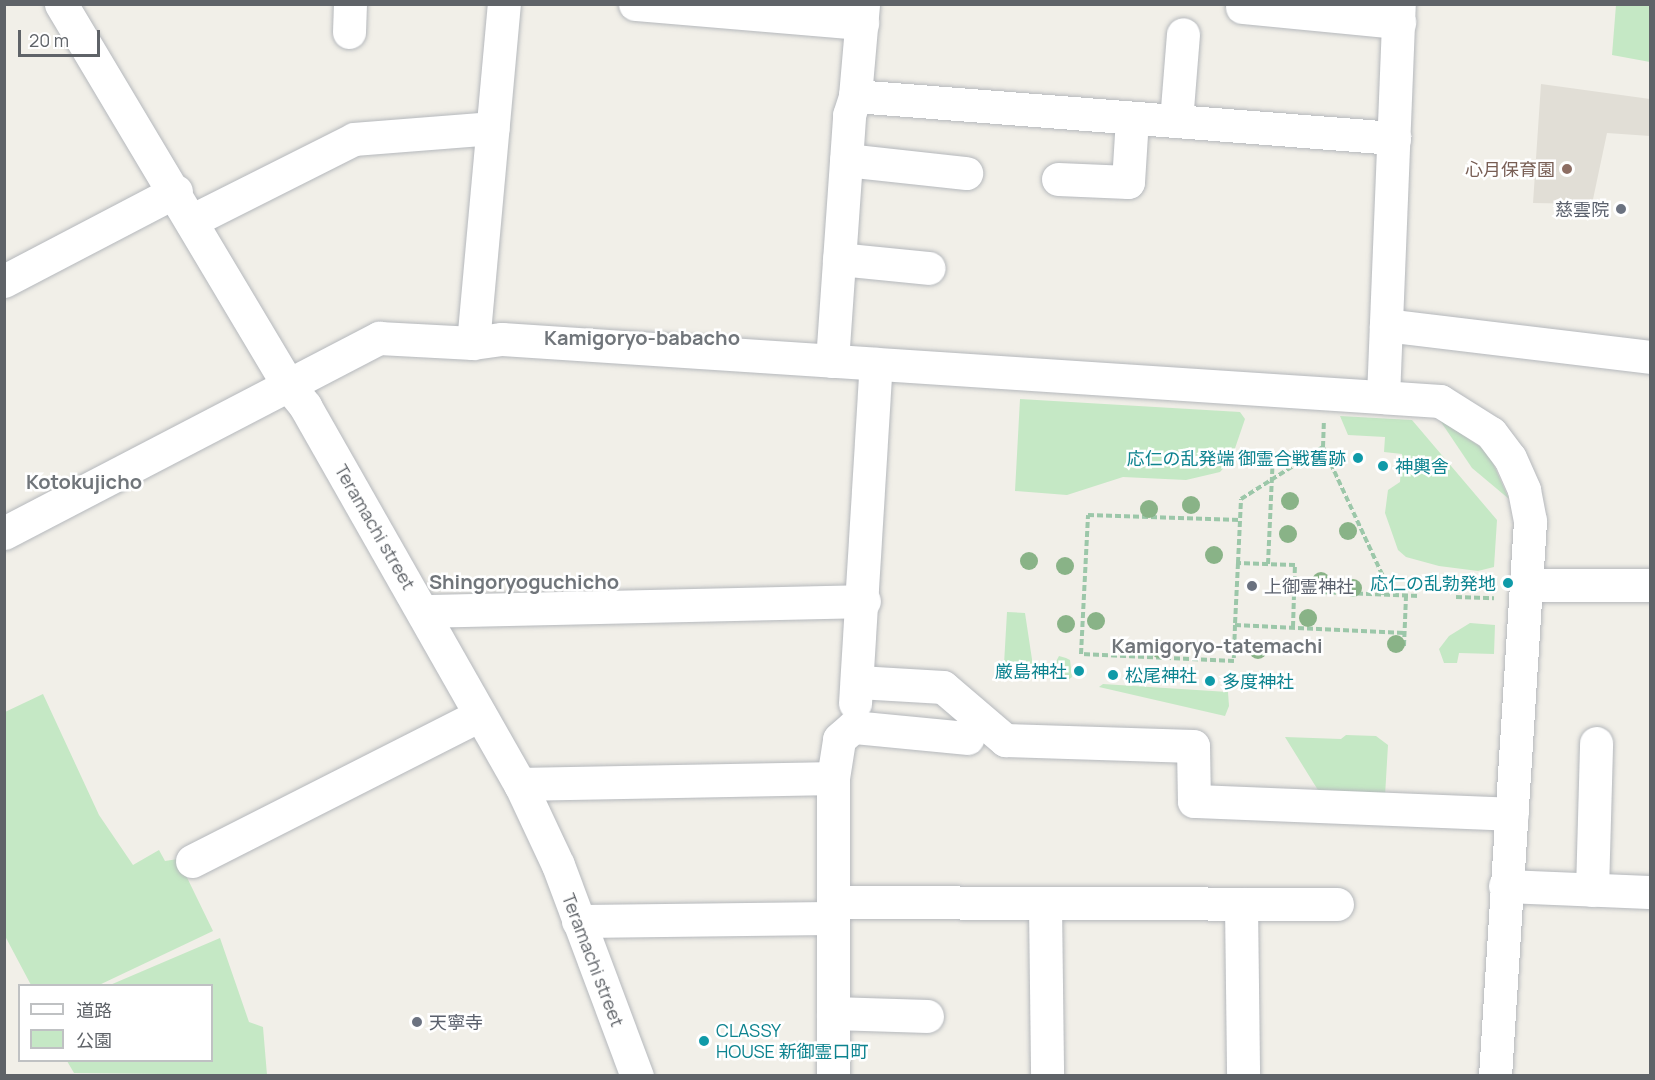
<!DOCTYPE html>
<html>
<head>
<meta charset="utf-8">
<style>
  body { margin:0 }
  #map { position:relative; width:1655px; height:1080px; overflow:hidden; background:#f1efe8; font-family:Manrope,"Noto Sans JP",sans-serif }
  div>[style] { position:absolute }
  .education>* { inset:0; background:#e1ded6 }
  .green>* { inset:0; background:#c5e8c5 }
  .path>* { height:4px; margin-top:-2px; transform-origin:0; background:repeating-linear-gradient(90deg,#9cc7a9 0 6px,transparent 0 9px) }
  .roads { filter:drop-shadow(0 0 2px #b5b8bc) drop-shadow(0 0 2px #b5b8bc) }
  .minor>* { height:33px; margin:-16.5px; padding:0 16.5px; transform-origin:16.5px; border-radius:16.5px; background:#fff }
  .trees>* { width:18px; height:18px; margin:-9px; border-radius:50%; background:#89b387 }
  .dots>* { width:16px; height:16px; translate:-50% -50%; box-sizing:border-box; border:3px solid #fff; border-radius:50% }
  span { translate:-50% -50%; white-space:nowrap; text-align:center; line-height:1.15; -webkit-text-stroke:5px #fff; paint-order:stroke }
  .education-label { font-size:18px; color:#785e54 }
  .right { translate:-100% -50%; text-align:right }
  .worship-label { font-size:18px; color:#5b616d }
  .left { translate:0 -50%; text-align:left }
  .culture-label { font-size:18px; color:#0d838f }
  .street-label { font-size:18px; color:#5f6368 }
  .neighbourhood-label { font-size:20px; color:#70757a; font-weight:700 }
  .frame { position:absolute; inset:0; border:6px solid #5f6368; pointer-events:none }
  .legend { position:absolute; left:18px; top:984px; width:195px; height:78px; box-sizing:border-box; background:#fff; border:2px solid #bfc1c3; margin:0; padding:8px 10px; list-style:none; font-size:18px; color:#5f6368 }
  .legend li { display:flex; align-items:center; gap:12px; height:30px }
  .legend b { width:30px; border:2px solid #bfc1c3 }
  .scale { position:absolute; left:18px; top:30px; width:82px; height:27px; box-sizing:border-box; border:3px solid #5f6368; border-top:0; padding-left:8px; font-size:18px; line-height:21px; white-space:nowrap; color:#5f6368; -webkit-text-stroke:4px #fff; paint-order:stroke }
</style>
</head>
<body>
<div id="map">
  <div class="education">
    <div style="clip-path:polygon(1541px 84px,1650px 99px,1650px 136px,1607px 133px,1592px 204px,1533px 203px)"></div>
  </div>
  <div class="green">
    <div style="clip-path:polygon(1616px 5px,1650px 5px,1650px 62px,1612px 55px)"></div>
    <div style="clip-path:polygon(1020px 399px,1240px 412px,1245px 419px,1231px 460px,1220px 472px,1186px 480px,1123px 477px,1067px 495px,1015px 491px)"></div>
    <div style="clip-path:polygon(1340px 416px,1412px 420px,1497px 520px,1494px 567px,1478px 571px,1439px 566px,1406px 557px,1398px 550px,1385px 513px,1388px 490px,1400px 482px,1402px 454px,1384px 452px,1385px 437px,1348px 435px)"></div>
    <div style="clip-path:polygon(1439px 419px,1488px 452px,1509px 499px,1472px 468px)"></div>
    <div style="clip-path:polygon(1007px 612px,1025px 613px,1033px 666px,1053px 667px,1059px 656px,1066px 658px,1070px 660px,1072px 677px,1068px 680px,1004px 664px)"></div>
    <div style="clip-path:polygon(1470px 623px,1495px 625px,1494px 654px,1459px 653px,1457px 663px,1444px 663px,1439px 649px,1449px 636px)"></div>
    <div style="clip-path:polygon(1103px 684px,1228px 692px,1229px 706px,1225px 716px,1099px 687px)"></div>
    <div style="clip-path:polygon(43px 694px,99px 815px,133px 865px,159px 850px,165px 861px,178px 859px,213px 931px,97px 986px,31px 985px,5px 936px,5px 712px)"></div>
    <div style="clip-path:polygon(1346px 735px,1376px 736px,1388px 745px,1385px 796px,1321px 795px,1285px 737px,1341px 739px)"></div>
    <div style="clip-path:polygon(220px 938px,249px 1022px,263px 1027px,267px 1075px,74px 1073px,67px 1061px,212px 1060px,212px 986px,110px 985px)"></div>
  </div>
  <div class="path">
    <div style="left:1323px;top:447px;width:24px;rotate:-88deg"></div>
    <div style="left:1238px;top:563px;width:64px;rotate:-87.3deg"></div>
    <div style="left:1241px;top:499px;width:97px;rotate:-32.4deg"></div>
    <div style="left:1323px;top:447px;width:142px;rotate:65.1deg"></div>
    <div style="left:1383px;top:576px;width:19px;rotate:93deg"></div>
    <div style="left:1268px;top:564px;width:109px;rotate:-87.4deg"></div>
    <div style="left:1294px;top:591px;width:125px;rotate:2.3deg"></div>
    <div style="left:1456px;top:597px;width:38px;rotate:2deg"></div>
    <div style="left:1235px;top:625px;width:36px;rotate:92deg"></div>
    <div style="left:1234px;top:661px;width:153px;rotate:-177.4deg"></div>
    <div style="left:1081px;top:654px;width:139px;rotate:-87.1deg"></div>
    <div style="left:1088px;top:515px;width:152px;rotate:1.9deg"></div>
    <div style="left:1293px;top:627px;width:62px;rotate:-88.2deg"></div>
    <div style="left:1295px;top:565px;width:57px;rotate:-178deg"></div>
    <div style="left:1238px;top:563px;width:62px;rotate:92.8deg"></div>
    <div style="left:1235px;top:625px;width:170px;rotate:2.7deg"></div>
    <div style="left:1404px;top:646px;width:50px;rotate:-87.7deg"></div>
  </div>
  <div class="roads">
    <div class="minor">
      <div style="left:61px;top:4px;width:445px;rotate:59.2deg"></div>
      <div style="left:289px;top:386px;width:26px;rotate:51deg"></div>
      <div style="left:305px;top:406px;width:435px;rotate:60.4deg"></div>
      <div style="left:520px;top:784px;width:89px;rotate:64.9deg"></div>
      <div style="left:558px;top:865px;width:225px;rotate:69.5deg"></div>
      <div style="left:635px;top:4px;width:228px;rotate:4.8deg"></div>
      <div style="left:1242px;top:7px;width:158px;rotate:5.5deg"></div>
      <div style="left:349px;top:32px;width:28px;rotate:-88deg"></div>
      <div style="left:855px;top:96px;width:541px;rotate:4.46deg"></div>
      <div style="left:1176px;top:121px;width:87px;rotate:-85.4deg"></div>
      <div style="left:846px;top:160px;width:121px;rotate:6.2deg"></div>
      <div style="left:1058px;top:179px;width:70px;rotate:2.5deg"></div>
      <div style="left:1128px;top:182px;width:64px;rotate:-86.4deg"></div>
      <div style="left:193px;top:220px;width:180px;rotate:-26.7deg"></div>
      <div style="left:354px;top:139px;width:139px;rotate:-4.5deg"></div>
      <div style="left:839px;top:259px;width:90px;rotate:5.7deg"></div>
      <div style="left:4px;top:281px;width:194px;rotate:-27.6deg"></div>
      <div style="left:1386px;top:325px;width:266px;rotate:6.9deg"></div>
      <div style="left:473px;top:343px;width:340px;rotate:-84.8deg"></div>
      <div style="left:832px;top:361px;width:247px;rotate:-86deg"></div>
      <div style="left:849px;top:115px;width:20px;rotate:-72deg"></div>
      <div style="left:855px;top:96px;width:92px;rotate:-85deg"></div>
      <div style="left:1383px;top:397px;width:393px;rotate:-87.7deg"></div>
      <div style="left:4px;top:533px;width:423px;rotate:-27.5deg"></div>
      <div style="left:379px;top:338px;width:94px;rotate:3deg"></div>
      <div style="left:473px;top:343px;width:29px;rotate:-8deg"></div>
      <div style="left:502px;top:339px;width:940px;rotate:3.78deg"></div>
      <div style="left:1440px;top:401px;width:60px;rotate:32.1deg"></div>
      <div style="left:1491px;top:433px;width:31px;rotate:53deg"></div>
      <div style="left:1510px;top:458px;width:35px;rotate:66deg"></div>
      <div style="left:1524px;top:490px;width:32px;rotate:79deg"></div>
      <div style="left:1530px;top:521px;width:556px;rotate:93.61deg"></div>
      <div style="left:1527px;top:585px;width:123px"></div>
      <div style="left:424px;top:611px;width:440px;rotate:-1.3deg"></div>
      <div style="left:858px;top:682px;width:85px;rotate:3.4deg"></div>
      <div style="left:943px;top:687px;width:82px;rotate:40.5deg"></div>
      <div style="left:1005px;top:740px;width:188px;rotate:1.8deg"></div>
      <div style="left:1193px;top:746px;width:55px;rotate:89deg"></div>
      <div style="left:1194px;top:801px;width:318px;rotate:2.3deg"></div>
      <div style="left:855px;top:703px;width:340px;rotate:-86.5deg"></div>
      <div style="left:520px;top:784px;width:313px;rotate:-1.1deg"></div>
      <div style="left:192px;top:861px;width:323px;rotate:-26.9deg"></div>
      <div style="left:1505px;top:886px;width:145px;rotate:2.4deg"></div>
      <div style="left:1592px;top:890px;width:147px;rotate:-88.4deg"></div>
      <div style="left:833px;top:902px;width:504px;rotate:0.23deg"></div>
      <div style="left:1045px;top:904px;width:172px;rotate:89.3deg"></div>
      <div style="left:1241px;top:904px;width:172px;rotate:89.3deg"></div>
      <div style="left:578px;top:921px;width:255px;rotate:-0.7deg"></div>
      <div style="left:833px;top:1013px;width:94px;rotate:1.8deg"></div>
      <div style="left:833px;top:1076px;width:298px;rotate:-90deg"></div>
      <div style="left:833px;top:778px;width:39px;rotate:-81deg"></div>
      <div style="left:839px;top:739px;width:18px;rotate:-41deg"></div>
      <div style="left:853px;top:727px;width:115px;rotate:5.5deg"></div>
    </div>
  </div>
  <div class="trees">
    <div style="left:1290px;top:501px"></div>
    <div style="left:1191px;top:505px"></div>
    <div style="left:1149px;top:509px"></div>
    <div style="left:1348px;top:531px"></div>
    <div style="left:1288px;top:534px"></div>
    <div style="left:1214px;top:555px"></div>
    <div style="left:1029px;top:561px"></div>
    <div style="left:1065px;top:566px"></div>
    <div style="left:1321px;top:581px"></div>
    <div style="left:1353px;top:588px"></div>
    <div style="left:1308px;top:618px"></div>
    <div style="left:1096px;top:621px"></div>
    <div style="left:1066px;top:624px"></div>
    <div style="left:1396px;top:644px"></div>
    <div style="left:1159px;top:649px"></div>
    <div style="left:1258px;top:650px"></div>
  </div>
  <div class="dots">
    <div style="left:1567px;top:169px;background:#8d6e63"></div>
    <div style="left:1621px;top:209px;background:#6b7280"></div>
    <div style="left:1358px;top:458px;background:#0f9aa8"></div>
    <div style="left:1383px;top:466px;background:#0f9aa8"></div>
    <div style="left:1508px;top:583px;background:#0f9aa8"></div>
    <div style="left:1252px;top:586px;background:#6b7280"></div>
    <div style="left:1079px;top:671px;background:#0f9aa8"></div>
    <div style="left:1113px;top:675px;background:#0f9aa8"></div>
    <div style="left:1210px;top:681px;background:#0f9aa8"></div>
    <div style="left:417px;top:1022px;background:#6b7280"></div>
    <div style="left:704px;top:1041px;background:#0f9aa8"></div>
  </div>
  <div class="education-label">
    <span class="right" style="left:1555px;top:169px">心月保育園</span>
  </div>
  <div class="worship-label">
    <span class="right" style="left:1609px;top:209px">慈雲院</span>
    <span class="left" style="left:1264px;top:586px">上御霊神社</span>
    <span class="left" style="left:429px;top:1022px">天寧寺</span>
  </div>
  <div class="culture-label">
    <span class="right" style="left:1346px;top:458px">応仁の乱発端 御霊合戦舊跡</span>
    <span class="left" style="left:1395px;top:466px">神輿舎</span>
    <span class="right" style="left:1496px;top:583px">応仁の乱勃発地</span>
    <span class="right" style="left:1067px;top:671px">厳島神社</span>
    <span class="left" style="left:1125px;top:675px">松尾神社</span>
    <span class="left" style="left:1222px;top:681px">多度神社</span>
    <span class="left" style="left:716px;top:1041px">CLASSY<br>HOUSE 新御霊口町</span>
  </div>
  <div class="street-label">
    <span style="left:375px;top:527px;rotate:60deg">Teramachi street</span>
    <span style="left:593px;top:960px;rotate:69deg">Teramachi street</span>
  </div>
  <div class="neighbourhood-label">
    <span style="left:642px;top:337px">Kamigoryo-babacho</span>
    <span style="left:84px;top:481px">Kotokujicho</span>
    <span style="left:524px;top:581px">Shingoryoguchicho</span>
    <span style="left:1217px;top:645px">Kamigoryo-tatemachi</span>
  </div>
  <div class="frame"></div>
  <ul class="legend">
  <li><b style="height:8px;background:#fff"></b>道路</li>
  <li><b style="height:16px;background:#c5e8c5"></b>公園</li>
  </ul>
  <div class="scale">20 m</div>
</div>
</body>
</html>
